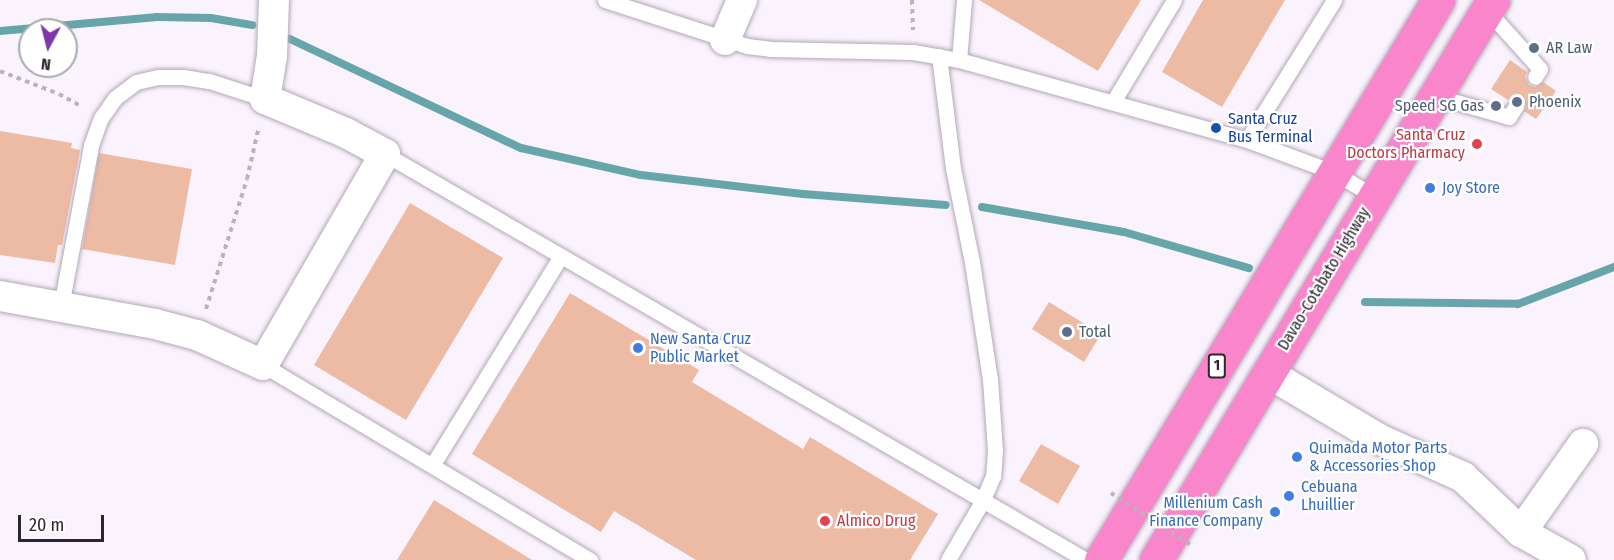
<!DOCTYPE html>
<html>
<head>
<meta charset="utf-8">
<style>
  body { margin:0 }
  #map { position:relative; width:1614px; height:560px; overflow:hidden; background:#faf3fd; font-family:"Fira Sans Condensed",sans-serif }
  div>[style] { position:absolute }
  .stream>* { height:8px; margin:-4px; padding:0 4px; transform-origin:4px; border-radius:4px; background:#66a6ab }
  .building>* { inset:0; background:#edbba4 }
  .path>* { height:4px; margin-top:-2px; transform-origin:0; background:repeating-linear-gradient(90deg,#bab3bc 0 4.5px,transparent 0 9px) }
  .roads { filter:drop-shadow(0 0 2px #b3a7b8) drop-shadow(0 0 2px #b3a7b8) }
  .lane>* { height:15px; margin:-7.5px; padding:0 7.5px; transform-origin:7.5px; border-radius:7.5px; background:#fff }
  .street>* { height:30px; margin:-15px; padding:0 15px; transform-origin:15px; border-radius:15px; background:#fff }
  .highway>* { height:33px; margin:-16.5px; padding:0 16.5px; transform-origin:16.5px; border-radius:16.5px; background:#f986cb }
  .path-bridge>* { height:4px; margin-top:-2px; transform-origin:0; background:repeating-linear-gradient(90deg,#bab3bc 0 4.5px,transparent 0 9px) }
  .dots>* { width:16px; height:16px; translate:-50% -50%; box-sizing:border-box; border:3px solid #fff; border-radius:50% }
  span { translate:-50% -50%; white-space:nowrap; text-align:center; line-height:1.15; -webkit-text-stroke:4.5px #fff; paint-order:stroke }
  .shield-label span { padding:2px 4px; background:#fff; border:2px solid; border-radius:4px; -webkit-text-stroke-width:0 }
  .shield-label { font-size:15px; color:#2c272e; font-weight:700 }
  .service-label { font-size:16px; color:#4e5e75 }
  .left { translate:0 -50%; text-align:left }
  .right { translate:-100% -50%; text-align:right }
  .transit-label { font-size:16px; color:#164399 }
  .health-label { font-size:16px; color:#be3a42 }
  .shop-label { font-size:16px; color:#366cbe }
  .street-label { font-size:16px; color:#2c272e }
  .north { position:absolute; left:18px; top:18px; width:60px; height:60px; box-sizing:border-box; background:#fff; border:2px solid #aba9ab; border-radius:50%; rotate:187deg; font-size:16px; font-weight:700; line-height:24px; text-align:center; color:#2c272e }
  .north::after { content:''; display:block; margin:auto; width:21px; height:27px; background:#7d37aa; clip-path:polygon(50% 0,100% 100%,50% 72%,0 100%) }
  .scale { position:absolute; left:18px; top:515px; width:86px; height:27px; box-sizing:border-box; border:3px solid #2c272e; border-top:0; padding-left:8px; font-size:18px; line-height:21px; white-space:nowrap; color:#2c272e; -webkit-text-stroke:4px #fff; paint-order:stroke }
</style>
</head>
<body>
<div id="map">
  <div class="stream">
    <div style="left:0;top:31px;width:158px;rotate:-5.1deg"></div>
    <div style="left:157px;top:17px;width:54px;rotate:1.1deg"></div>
    <div style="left:211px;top:18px;width:42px;rotate:9.7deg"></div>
    <div style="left:290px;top:39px;width:255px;rotate:25.3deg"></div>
    <div style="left:521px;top:148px;width:123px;rotate:12.7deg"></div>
    <div style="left:641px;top:175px;width:163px;rotate:6.7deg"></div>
    <div style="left:803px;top:194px;width:143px;rotate:4.4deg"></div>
    <div style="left:982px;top:207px;width:144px;rotate:10deg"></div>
    <div style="left:1124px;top:232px;width:130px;rotate:16.1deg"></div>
    <div style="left:1365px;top:302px;width:153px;rotate:0.7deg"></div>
    <div style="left:1518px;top:304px;width:103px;rotate:-21.1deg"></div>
  </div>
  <div class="building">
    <div style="clip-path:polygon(979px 0,1141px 0,1098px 71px)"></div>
    <div style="clip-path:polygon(1203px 0,1285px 0,1222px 107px,1162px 72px)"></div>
    <div style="clip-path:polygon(1510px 60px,1527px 72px,1525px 77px,1529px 85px,1535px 87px,1543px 82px,1556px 91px,1536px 119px,1524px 111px,1526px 106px,1522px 98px,1516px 96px,1508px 100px,1491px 89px)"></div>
    <div style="clip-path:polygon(0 131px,72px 143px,71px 148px,80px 150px,62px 245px,58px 245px,55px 263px,0 255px)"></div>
    <div style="clip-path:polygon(99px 153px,192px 169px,175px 265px,82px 249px)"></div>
    <div style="clip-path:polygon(410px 203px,503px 258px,406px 420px,314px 365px)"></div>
    <div style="clip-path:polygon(570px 293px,699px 370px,692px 382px,803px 449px,810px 437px,938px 514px,910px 560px,696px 560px,614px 511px,601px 532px,472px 454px)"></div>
    <div style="clip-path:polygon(1049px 302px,1101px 334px,1084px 362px,1032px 329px)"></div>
    <div style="clip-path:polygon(1041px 444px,1080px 466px,1058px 504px,1019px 481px)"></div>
    <div style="clip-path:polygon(434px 500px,532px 560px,397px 560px)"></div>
  </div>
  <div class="path">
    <div style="left:912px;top:0;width:30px;rotate:88deg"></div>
    <div style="left:0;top:71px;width:63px;rotate:21.3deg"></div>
    <div style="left:59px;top:94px;width:26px;rotate:29deg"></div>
    <div style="left:206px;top:309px;width:136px;rotate:-72.5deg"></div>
    <div style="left:247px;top:179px;width:54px;rotate:-77.2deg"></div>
  </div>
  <div class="roads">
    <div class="lane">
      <div style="left:605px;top:0;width:149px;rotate:17.9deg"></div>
      <div style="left:747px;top:46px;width:23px;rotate:7deg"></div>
      <div style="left:770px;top:49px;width:143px;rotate:1.2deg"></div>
      <div style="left:913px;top:52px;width:47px;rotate:9.9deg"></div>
      <div style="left:959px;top:60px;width:299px;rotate:15.5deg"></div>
      <div style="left:1247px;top:140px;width:92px;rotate:20.4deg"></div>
      <div style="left:1333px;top:172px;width:48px;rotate:30.3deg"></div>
      <div style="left:1487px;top:10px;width:79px;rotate:48.1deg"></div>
      <div style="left:1540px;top:69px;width:9px;rotate:122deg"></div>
      <div style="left:939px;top:56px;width:113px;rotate:82.9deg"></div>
      <div style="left:953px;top:168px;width:96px;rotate:78.6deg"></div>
      <div style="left:972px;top:262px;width:118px;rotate:81.3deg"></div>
      <div style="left:990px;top:379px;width:71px;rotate:86deg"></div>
      <div style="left:995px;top:450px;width:26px;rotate:94deg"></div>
      <div style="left:993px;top:476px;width:26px;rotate:113deg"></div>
      <div style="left:983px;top:500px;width:69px;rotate:120.3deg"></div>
      <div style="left:959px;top:60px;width:60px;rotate:-85.2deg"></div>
      <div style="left:1435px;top:96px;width:77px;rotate:15.8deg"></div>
      <div style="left:1509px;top:117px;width:13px;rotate:-58deg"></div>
      <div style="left:1113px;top:102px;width:119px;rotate:-59.1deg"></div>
      <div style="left:1247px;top:140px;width:165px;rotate:-58.1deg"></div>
      <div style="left:385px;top:154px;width:810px;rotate:30.08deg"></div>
      <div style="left:61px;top:306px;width:164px;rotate:-79.4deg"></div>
      <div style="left:91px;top:145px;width:29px;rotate:-70deg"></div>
      <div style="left:101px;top:118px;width:24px;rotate:-55deg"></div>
      <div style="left:115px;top:98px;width:26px;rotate:-37deg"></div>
      <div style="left:136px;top:82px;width:23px;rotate:-13deg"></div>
      <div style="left:158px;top:77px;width:25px"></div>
      <div style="left:183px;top:77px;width:26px;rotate:9deg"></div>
      <div style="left:209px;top:81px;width:59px;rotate:17.8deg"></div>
      <div style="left:263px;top:365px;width:381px;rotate:30.8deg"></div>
      <div style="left:433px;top:464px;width:244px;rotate:-58.4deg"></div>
    </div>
    <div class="street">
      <div style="left:725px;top:40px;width:43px;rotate:-67deg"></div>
      <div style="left:0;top:296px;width:158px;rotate:10.2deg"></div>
      <div style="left:155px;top:324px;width:43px;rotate:14.7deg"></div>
      <div style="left:197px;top:335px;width:72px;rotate:24.4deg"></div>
      <div style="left:263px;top:365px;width:244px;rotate:-60deg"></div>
      <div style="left:385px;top:154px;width:44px;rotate:-151.7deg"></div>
      <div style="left:346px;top:133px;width:88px;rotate:-157.2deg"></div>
      <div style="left:265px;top:99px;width:44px;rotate:-80.8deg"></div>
      <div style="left:272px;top:56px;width:56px;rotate:-88deg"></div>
      <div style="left:1268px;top:373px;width:131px;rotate:30.7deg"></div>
      <div style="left:1381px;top:440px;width:90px;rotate:24.3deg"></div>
      <div style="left:1463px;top:477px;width:80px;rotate:43.5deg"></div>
      <div style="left:1521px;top:532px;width:57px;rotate:29.2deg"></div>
      <div style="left:1521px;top:532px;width:108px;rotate:-54.8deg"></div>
    </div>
    <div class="highway">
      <div style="left:1101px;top:560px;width:654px;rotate:-58.96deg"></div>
      <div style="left:1156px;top:560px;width:654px;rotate:-58.96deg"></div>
    </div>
  </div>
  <div class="path-bridge">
    <div style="left:1111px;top:493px;width:99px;rotate:33deg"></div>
  </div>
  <div class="dots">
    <div style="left:1534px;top:48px;background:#5c6f8a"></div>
    <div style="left:1517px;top:102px;background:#5c6f8a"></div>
    <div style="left:1496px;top:106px;background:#5c6f8a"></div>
    <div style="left:1216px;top:128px;background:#1a4fb4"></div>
    <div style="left:1477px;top:144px;background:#e0444e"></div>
    <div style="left:1430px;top:188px;background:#3f7fe0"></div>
    <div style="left:1067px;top:332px;background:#5c6f8a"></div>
    <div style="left:638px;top:348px;background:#3f7fe0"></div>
    <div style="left:1297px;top:457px;background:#3f7fe0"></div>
    <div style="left:1289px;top:496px;background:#3f7fe0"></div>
    <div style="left:1275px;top:512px;background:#3f7fe0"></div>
    <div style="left:825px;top:521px;background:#e0444e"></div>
  </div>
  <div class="shield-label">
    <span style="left:1217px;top:366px">1</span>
  </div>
  <div class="service-label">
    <span class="left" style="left:1546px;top:48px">AR Law</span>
    <span class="left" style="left:1529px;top:102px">Phoenix</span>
    <span class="right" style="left:1484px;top:106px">Speed SG Gas</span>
    <span class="left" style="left:1079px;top:332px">Total</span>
  </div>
  <div class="transit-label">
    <span class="left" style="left:1228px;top:128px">Santa Cruz<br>Bus Terminal</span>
  </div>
  <div class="health-label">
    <span class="right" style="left:1465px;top:144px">Santa Cruz<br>Doctors Pharmacy</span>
    <span class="left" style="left:837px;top:521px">Almico Drug</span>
  </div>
  <div class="shop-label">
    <span class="left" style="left:1442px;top:188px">Joy Store</span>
    <span class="left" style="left:650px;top:348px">New Santa Cruz<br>Public Market</span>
    <span class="left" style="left:1309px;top:457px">Quimada Motor Parts<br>&amp; Accessories Shop</span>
    <span class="left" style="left:1301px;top:496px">Cebuana<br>Lhuillier</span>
    <span class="right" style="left:1263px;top:512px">Millenium Cash<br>Finance Company</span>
  </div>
  <div class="street-label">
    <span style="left:1324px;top:279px;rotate:-59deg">Davao-Cotabato Highway</span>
  </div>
  <div class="north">N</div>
  <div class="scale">20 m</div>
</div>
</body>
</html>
